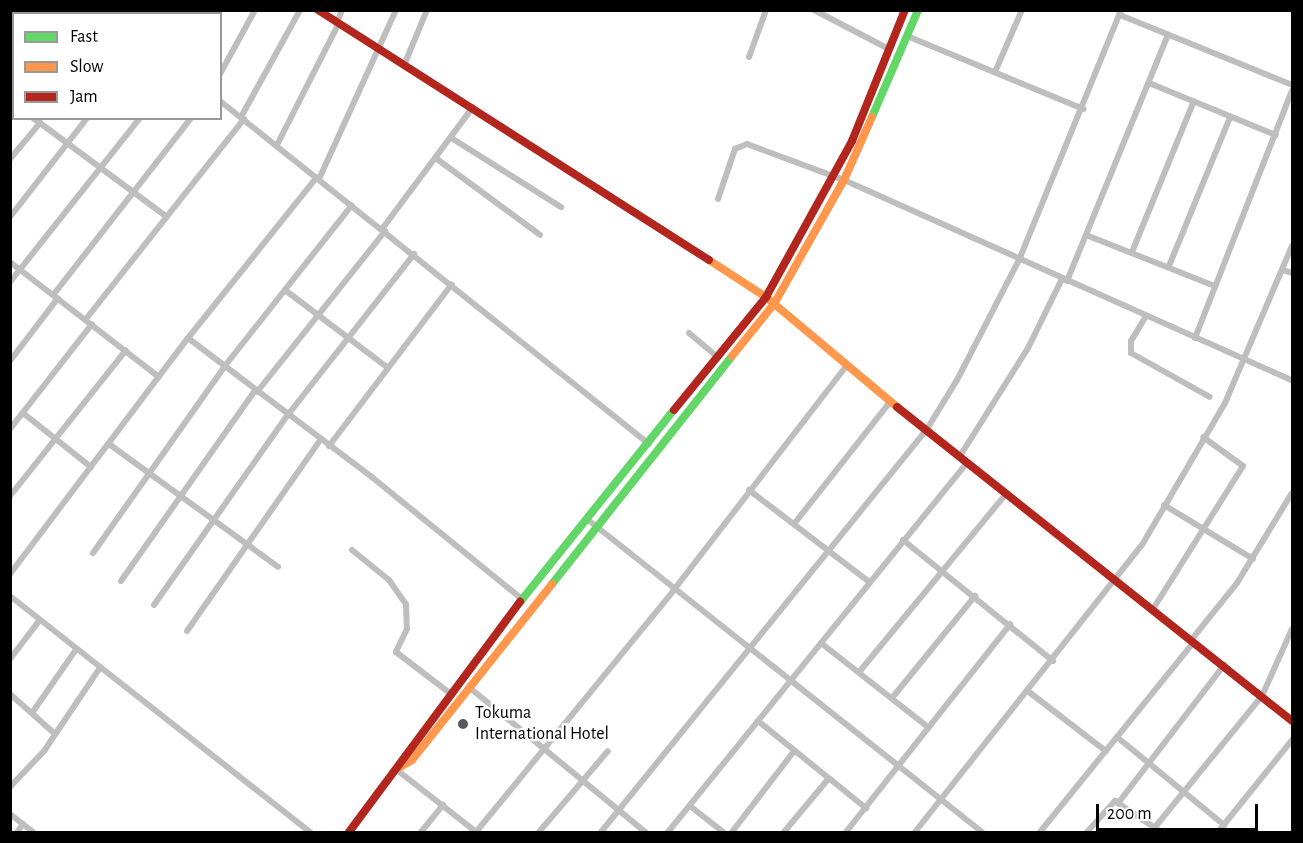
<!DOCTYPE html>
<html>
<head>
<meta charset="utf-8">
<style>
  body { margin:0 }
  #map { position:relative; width:1303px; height:843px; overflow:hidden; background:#fff; font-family:"Alegreya Sans",sans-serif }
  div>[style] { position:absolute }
  .street>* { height:6px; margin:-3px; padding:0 3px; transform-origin:3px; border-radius:3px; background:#bebebe }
  .fast>* { height:8px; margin:-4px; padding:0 4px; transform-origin:4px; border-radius:4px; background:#63d668 }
  .slow>* { height:8px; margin:-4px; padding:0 4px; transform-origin:4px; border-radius:4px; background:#ff974d }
  .jam>* { height:8px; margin:-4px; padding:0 4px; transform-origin:4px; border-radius:4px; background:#b3261e }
  .dots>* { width:16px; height:16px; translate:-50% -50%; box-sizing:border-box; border:3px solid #fff; border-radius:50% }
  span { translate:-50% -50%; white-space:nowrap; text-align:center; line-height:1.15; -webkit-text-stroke:4.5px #fff; paint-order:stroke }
  .poi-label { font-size:18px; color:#000 }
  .left { translate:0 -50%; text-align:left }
  .frame { position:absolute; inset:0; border:12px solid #000; pointer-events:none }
  .legend { position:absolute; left:12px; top:12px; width:210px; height:108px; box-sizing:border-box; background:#fff; border:2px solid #999; margin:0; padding:8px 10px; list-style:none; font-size:18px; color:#000 }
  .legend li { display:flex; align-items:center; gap:12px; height:30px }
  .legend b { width:30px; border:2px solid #999 }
  .scale { position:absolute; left:1096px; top:804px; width:162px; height:27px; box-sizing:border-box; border:3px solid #000; border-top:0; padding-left:8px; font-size:18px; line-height:21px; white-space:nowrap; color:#000; -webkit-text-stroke:4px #fff; paint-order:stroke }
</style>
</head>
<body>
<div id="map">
  <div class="street">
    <div style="left:100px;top:10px;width:5px;rotate:53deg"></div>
    <div style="left:814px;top:10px;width:85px;rotate:27.5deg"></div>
    <div style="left:43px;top:14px;width:4px;rotate:-76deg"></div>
    <div style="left:120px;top:14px;width:4px;rotate:-76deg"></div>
    <div style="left:161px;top:14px;width:4px;rotate:-76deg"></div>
    <div style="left:206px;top:14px;width:4px;rotate:-63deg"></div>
    <div style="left:1120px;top:15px;width:186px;rotate:22.1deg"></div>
    <div style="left:337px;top:22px;width:13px;rotate:-67deg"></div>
    <div style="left:907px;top:36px;width:191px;rotate:22.5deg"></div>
    <div style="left:749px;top:57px;width:50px;rotate:-70.1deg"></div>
    <div style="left:405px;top:63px;width:57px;rotate:-67.5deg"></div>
    <div style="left:10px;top:64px;width:4px"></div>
    <div style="left:995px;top:72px;width:68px;rotate:-66.5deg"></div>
    <div style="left:220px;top:74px;width:73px;rotate:-61.3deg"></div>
    <div style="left:1149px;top:83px;width:137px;rotate:22.3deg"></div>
    <div style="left:220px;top:101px;width:549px;rotate:38.64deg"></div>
    <div style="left:10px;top:105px;width:4px;rotate:27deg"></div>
    <div style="left:241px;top:117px;width:122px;rotate:-61.1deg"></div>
    <div style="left:33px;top:118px;width:9px;rotate:36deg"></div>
    <div style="left:453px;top:139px;width:128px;rotate:32.2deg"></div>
    <div style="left:277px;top:145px;width:137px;rotate:-63.1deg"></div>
    <div style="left:10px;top:159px;width:47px;rotate:-50.2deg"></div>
    <div style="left:40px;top:123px;width:158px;rotate:36.5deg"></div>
    <div style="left:437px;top:159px;width:128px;rotate:36.4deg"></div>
    <div style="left:319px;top:179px;width:186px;rotate:-65.5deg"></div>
    <div style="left:718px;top:199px;width:53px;rotate:-71.2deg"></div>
    <div style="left:735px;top:149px;width:13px;rotate:-23deg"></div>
    <div style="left:747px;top:144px;width:103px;rotate:20.4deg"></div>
    <div style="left:844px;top:180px;width:491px;rotate:24.1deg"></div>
    <div style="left:10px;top:217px;width:125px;rotate:-52.1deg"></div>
    <div style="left:382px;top:229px;width:152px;rotate:-53.3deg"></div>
    <div style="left:1086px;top:235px;width:139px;rotate:21.6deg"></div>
    <div style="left:1132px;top:252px;width:163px;rotate:-67.7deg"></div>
    <div style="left:10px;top:262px;width:188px;rotate:37.7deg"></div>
    <div style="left:1169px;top:266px;width:161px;rotate:-67.7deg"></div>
    <div style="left:1283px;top:270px;width:9px;rotate:18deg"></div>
    <div style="left:1067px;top:281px;width:266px;rotate:-67.7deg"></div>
    <div style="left:10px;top:282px;width:209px;rotate:-51.6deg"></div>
    <div style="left:285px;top:290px;width:129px;rotate:37.1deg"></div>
    <div style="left:54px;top:294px;width:223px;rotate:-52.1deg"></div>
    <div style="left:1146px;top:316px;width:29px;rotate:121deg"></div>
    <div style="left:1131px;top:341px;width:12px;rotate:90deg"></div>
    <div style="left:1131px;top:353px;width:90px;rotate:29.1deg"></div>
    <div style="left:86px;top:319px;width:255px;rotate:-51.7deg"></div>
    <div style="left:689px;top:333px;width:38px;rotate:40deg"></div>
    <div style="left:188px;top:338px;width:232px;rotate:37.1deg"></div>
    <div style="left:373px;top:478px;width:192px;rotate:39.1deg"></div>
    <div style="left:1195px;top:338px;width:266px;rotate:-68.6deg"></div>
    <div style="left:10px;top:361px;width:79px;rotate:-52.7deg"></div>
    <div style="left:257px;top:392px;width:206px;rotate:-51.5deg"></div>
    <div style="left:23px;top:413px;width:87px;rotate:38.5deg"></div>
    <div style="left:10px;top:429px;width:133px;rotate:-52deg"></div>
    <div style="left:109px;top:444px;width:209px;rotate:36deg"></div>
    <div style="left:329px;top:446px;width:203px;rotate:-52.8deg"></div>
    <div style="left:960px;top:456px;width:128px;rotate:-57.8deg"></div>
    <div style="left:1028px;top:348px;width:77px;rotate:-63.8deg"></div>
    <div style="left:749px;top:490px;width:150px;rotate:37.4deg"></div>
    <div style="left:10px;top:496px;width:186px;rotate:-51.5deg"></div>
    <div style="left:1164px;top:505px;width:104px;rotate:31.2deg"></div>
    <div style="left:587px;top:519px;width:504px;rotate:38.39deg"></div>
    <div style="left:794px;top:524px;width:155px;rotate:-51.8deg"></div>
    <div style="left:903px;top:540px;width:193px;rotate:38.9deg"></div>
    <div style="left:352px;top:550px;width:48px;rotate:39deg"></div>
    <div style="left:389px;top:580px;width:29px;rotate:55deg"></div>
    <div style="left:406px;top:604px;width:25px;rotate:88deg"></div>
    <div style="left:407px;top:629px;width:25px;rotate:116deg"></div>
    <div style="left:396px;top:652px;width:69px;rotate:37.4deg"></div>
    <div style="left:93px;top:553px;width:228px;rotate:-54.8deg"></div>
    <div style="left:224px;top:367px;width:206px;rotate:-51.7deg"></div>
    <div style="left:10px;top:574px;width:296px;rotate:-53deg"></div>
    <div style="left:188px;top:338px;width:206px;rotate:-51.3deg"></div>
    <div style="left:121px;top:581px;width:233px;rotate:-54.9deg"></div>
    <div style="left:10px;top:596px;width:382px;rotate:38.2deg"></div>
    <div style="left:154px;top:605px;width:231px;rotate:-54.9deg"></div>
    <div style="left:287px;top:416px;width:206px;rotate:-51.9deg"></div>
    <div style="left:1153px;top:609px;width:169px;rotate:-57.8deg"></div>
    <div style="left:1243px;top:466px;width:49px;rotate:-144.1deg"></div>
    <div style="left:187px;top:631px;width:233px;rotate:-55.1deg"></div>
    <div style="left:1192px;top:639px;width:72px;rotate:-51.2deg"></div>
    <div style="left:1237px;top:583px;width:105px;rotate:-58.6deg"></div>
    <div style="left:821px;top:643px;width:137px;rotate:38.2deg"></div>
    <div style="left:10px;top:659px;width:48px;rotate:-52.7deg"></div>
    <div style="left:860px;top:671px;width:229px;rotate:-50.5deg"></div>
    <div style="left:470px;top:688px;width:227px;rotate:39.4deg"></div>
    <div style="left:1029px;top:692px;width:97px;rotate:37.5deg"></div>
    <div style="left:10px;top:694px;width:60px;rotate:41.6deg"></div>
    <div style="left:892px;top:698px;width:132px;rotate:-50.9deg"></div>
    <div style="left:32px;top:713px;width:75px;rotate:-55.3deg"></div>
    <div style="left:758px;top:721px;width:139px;rotate:38.9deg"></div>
    <div style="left:1117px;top:737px;width:139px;rotate:39.4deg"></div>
    <div style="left:397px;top:770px;width:100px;rotate:38.1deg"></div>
    <div style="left:10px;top:787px;width:50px;rotate:-46.6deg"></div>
    <div style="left:44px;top:751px;width:99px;rotate:-56.1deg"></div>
    <div style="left:1119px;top:802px;width:173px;rotate:-52.5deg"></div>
    <div style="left:690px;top:806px;width:42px;rotate:38.2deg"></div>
    <div style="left:10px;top:814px;width:29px;rotate:38deg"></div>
    <div style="left:17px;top:832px;width:10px;rotate:-53deg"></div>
    <div style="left:421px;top:832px;width:35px;rotate:-51deg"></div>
    <div style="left:476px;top:832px;width:311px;rotate:-50.7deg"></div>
    <div style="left:673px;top:591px;width:284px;rotate:-52.4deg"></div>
    <div style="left:539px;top:832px;width:106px;rotate:-49.6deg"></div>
    <div style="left:601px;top:832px;width:518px;rotate:-51.03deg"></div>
    <div style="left:927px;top:429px;width:57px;rotate:-58.5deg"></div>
    <div style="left:957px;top:380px;width:135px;rotate:-62.7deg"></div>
    <div style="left:1019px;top:260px;width:270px;rotate:-67.8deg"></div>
    <div style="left:668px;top:832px;width:475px;rotate:-51deg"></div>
    <div style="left:732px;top:832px;width:103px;rotate:-52.5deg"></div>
    <div style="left:784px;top:832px;width:70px;rotate:-50.2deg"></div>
    <div style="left:846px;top:832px;width:265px;rotate:-51.7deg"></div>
    <div style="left:915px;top:832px;width:366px;rotate:-51.7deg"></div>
    <div style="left:1142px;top:545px;width:164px;rotate:-59.7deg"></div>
    <div style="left:1225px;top:403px;width:171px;rotate:-66.9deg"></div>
    <div style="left:1040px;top:832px;width:245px;rotate:-51deg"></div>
    <div style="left:1087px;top:832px;width:42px;rotate:-47.9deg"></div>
    <div style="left:1115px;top:801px;width:55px;rotate:34deg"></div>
    <div style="left:1151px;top:832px;width:176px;rotate:-50.8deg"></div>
    <div style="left:1262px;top:696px;width:73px;rotate:-65.9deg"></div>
    <div style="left:1218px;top:832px;width:118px;rotate:-51.2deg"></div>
  </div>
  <div class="fast">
    <div style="left:872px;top:117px;width:116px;rotate:-66.7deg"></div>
    <div style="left:552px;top:584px;width:290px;rotate:-51.7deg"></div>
    <div style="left:520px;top:602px;width:246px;rotate:-51.3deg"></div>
  </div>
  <div class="slow">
    <div style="left:709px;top:260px;width:68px;rotate:33deg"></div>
    <div style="left:766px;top:297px;width:171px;rotate:40deg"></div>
    <div style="left:732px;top:356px;width:67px;rotate:-51.1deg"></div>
    <div style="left:774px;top:304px;width:142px;rotate:-60.6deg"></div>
    <div style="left:844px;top:180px;width:69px;rotate:-66deg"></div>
    <div style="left:400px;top:767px;width:14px;rotate:-30deg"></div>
    <div style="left:412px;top:760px;width:225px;rotate:-51.5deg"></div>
  </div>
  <div class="jam">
    <div style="left:318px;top:10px;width:464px;rotate:32.6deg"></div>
    <div style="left:897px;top:407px;width:505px;rotate:38.48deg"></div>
    <div style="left:674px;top:410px;width:146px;rotate:-50.8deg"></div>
    <div style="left:766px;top:297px;width:178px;rotate:-61.1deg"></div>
    <div style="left:852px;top:141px;width:141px;rotate:-68deg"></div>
    <div style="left:349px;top:832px;width:287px;rotate:-53.4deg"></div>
  </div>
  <div class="dots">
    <div style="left:463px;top:724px;background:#595959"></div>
  </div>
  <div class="poi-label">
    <span class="left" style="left:475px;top:724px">Tokuma<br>International Hotel</span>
  </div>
  <div class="frame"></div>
  <ul class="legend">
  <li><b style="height:8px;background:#63d668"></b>Fast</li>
  <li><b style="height:8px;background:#ff974d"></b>Slow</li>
  <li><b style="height:8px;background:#b3261e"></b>Jam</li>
  </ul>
  <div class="scale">200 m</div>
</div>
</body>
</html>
